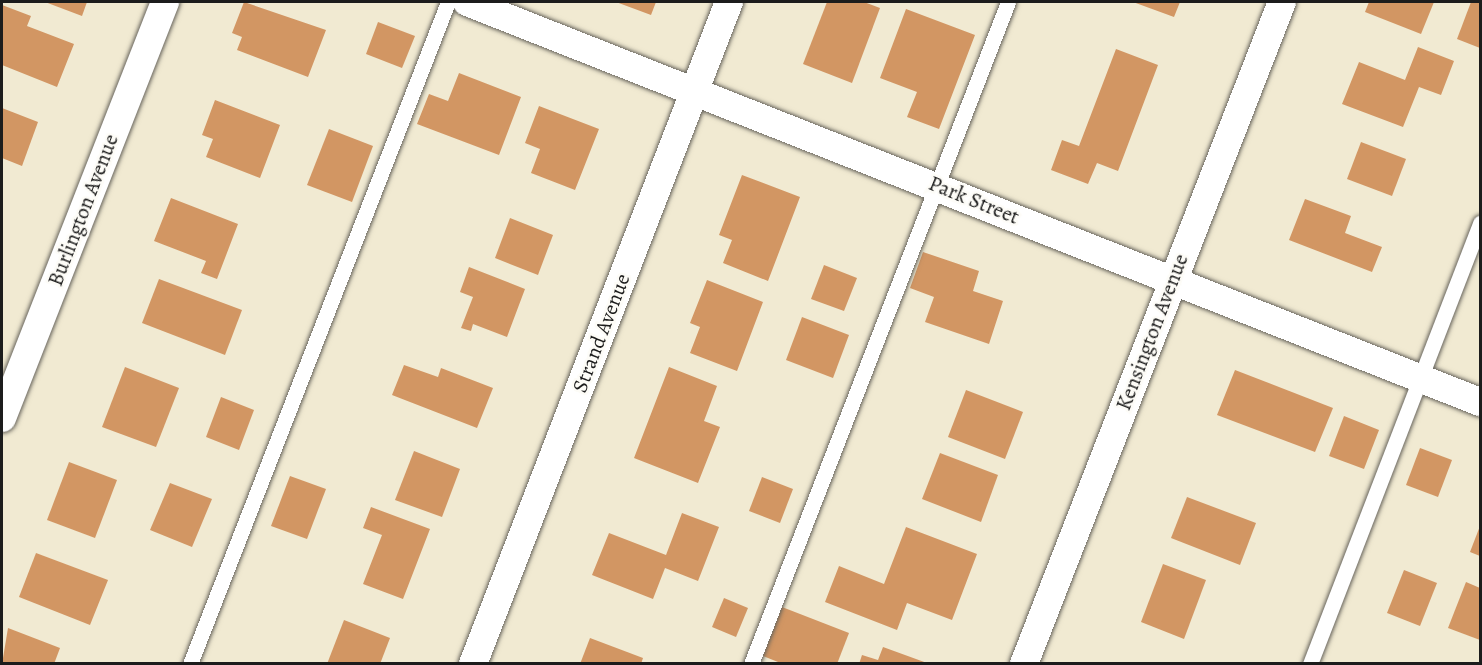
<!DOCTYPE html>
<html>
<head>
<meta charset="utf-8">
<style>
  body { margin:0 }
  #map { position:relative; width:1482px; height:665px; overflow:hidden; background:#f1ead2; font-family:Alegreya,serif }
  div>[style] { position:absolute }
  .building>* { inset:0; background:#d29663 }
  .roads { filter:drop-shadow(0 0 2px #67645c) drop-shadow(0 0 2px #67645c) }
  .lane>* { height:15px; margin:-7.5px; padding:0 7.5px; transform-origin:7.5px; border-radius:7.5px; background:#fff }
  .street>* { height:28px; margin:-14px; padding:0 14px; transform-origin:14px; border-radius:14px; background:#fff }
  span { translate:-50% -50%; white-space:nowrap; text-align:center; line-height:1.15; -webkit-text-stroke:5px #fdfcf7; paint-order:stroke }
  .street-label { font-size:21px; color:#1c1c1c }
  .frame { position:absolute; inset:0; border:3px solid #1c1c1c; pointer-events:none }
</style>
</head>
<body>
<div id="map">
  <div class="building">
    <div style="clip-path:polygon(45px 2px,87px 2px,82px 16px)"></div>
    <div style="clip-path:polygon(244px 2px,326px 30px,308px 77px,237px 50px,242px 37px,232px 33px)"></div>
    <div style="clip-path:polygon(616px 2px,656px 2px,651px 15px)"></div>
    <div style="clip-path:polygon(827px 2px,864px 2px,880px 8px,852px 83px,803px 64px)"></div>
    <div style="clip-path:polygon(1133px 2px,1180px 2px,1174px 17px)"></div>
    <div style="clip-path:polygon(1369px 2px,1434px 2px,1421px 34px,1365px 12px)"></div>
    <div style="clip-path:polygon(1471px 2px,1480px 3px,1480px 48px,1457px 39px)"></div>
    <div style="clip-path:polygon(2px 5px,31px 16px,27px 26px,74px 44px,57px 87px,2px 65px)"></div>
    <div style="clip-path:polygon(906px 9px,975px 35px,939px 129px,907px 117px,917px 92px,880px 78px)"></div>
    <div style="clip-path:polygon(378px 22px,415px 36px,402px 68px,366px 54px)"></div>
    <div style="clip-path:polygon(1418px 47px,1454px 61px,1441px 95px,1419px 87px,1403px 127px,1342px 104px,1359px 62px,1405px 80px)"></div>
    <div style="clip-path:polygon(1116px 49px,1158px 65px,1118px 171px,1097px 163px,1088px 184px,1051px 170px,1062px 140px,1079px 146px)"></div>
    <div style="clip-path:polygon(459px 73px,521px 97px,499px 155px,417px 124px,429px 94px,448px 101px)"></div>
    <div style="clip-path:polygon(215px 100px,280px 125px,260px 178px,206px 157px,213px 139px,202px 135px)"></div>
    <div style="clip-path:polygon(539px 106px,599px 129px,575px 190px,531px 173px,540px 149px,525px 143px)"></div>
    <div style="clip-path:polygon(2px 108px,38px 122px,22px 166px,2px 158px)"></div>
    <div style="clip-path:polygon(329px 129px,373px 146px,352px 202px,307px 185px)"></div>
    <div style="clip-path:polygon(1361px 142px,1406px 159px,1392px 196px,1347px 179px)"></div>
    <div style="clip-path:polygon(742px 175px,800px 197px,768px 281px,723px 263px,732px 240px,719px 235px)"></div>
    <div style="clip-path:polygon(171px 198px,238px 224px,217px 279px,201px 273px,206px 261px,154px 241px)"></div>
    <div style="clip-path:polygon(1305px 199px,1351px 216px,1345px 233px,1382px 247px,1372px 272px,1289px 240px)"></div>
    <div style="clip-path:polygon(510px 218px,553px 235px,538px 275px,495px 258px)"></div>
    <div style="clip-path:polygon(923px 252px,979px 271px,973px 291px,1003px 301px,989px 344px,925px 322px,934px 297px,910px 288px)"></div>
    <div style="clip-path:polygon(824px 265px,857px 278px,844px 311px,811px 299px)"></div>
    <div style="clip-path:polygon(469px 267px,525px 289px,507px 337px,473px 324px,471px 331px,461px 328px,473px 297px,460px 292px)"></div>
    <div style="clip-path:polygon(159px 279px,242px 310px,225px 355px,142px 323px)"></div>
    <div style="clip-path:polygon(707px 280px,763px 302px,737px 371px,690px 353px,700px 327px,690px 323px)"></div>
    <div style="clip-path:polygon(802px 317px,849px 335px,833px 378px,786px 360px)"></div>
    <div style="clip-path:polygon(404px 365px,438px 377px,441px 368px,493px 388px,477px 428px,392px 395px)"></div>
    <div style="clip-path:polygon(125px 367px,179px 388px,156px 447px,102px 427px)"></div>
    <div style="clip-path:polygon(669px 367px,717px 386px,704px 421px,720px 427px,698px 483px,634px 458px)"></div>
    <div style="clip-path:polygon(1235px 370px,1333px 408px,1315px 452px,1217px 415px)"></div>
    <div style="clip-path:polygon(966px 390px,1023px 412px,1005px 459px,948px 437px)"></div>
    <div style="clip-path:polygon(221px 397px,254px 410px,239px 450px,206px 437px)"></div>
    <div style="clip-path:polygon(1344px 416px,1379px 430px,1364px 469px,1329px 456px)"></div>
    <div style="clip-path:polygon(1420px 448px,1452px 460px,1438px 497px,1406px 485px)"></div>
    <div style="clip-path:polygon(414px 451px,460px 469px,442px 517px,395px 500px)"></div>
    <div style="clip-path:polygon(940px 453px,998px 475px,981px 522px,922px 499px)"></div>
    <div style="clip-path:polygon(69px 462px,117px 480px,95px 538px,47px 520px)"></div>
    <div style="clip-path:polygon(290px 476px,326px 489px,307px 539px,271px 526px)"></div>
    <div style="clip-path:polygon(762px 477px,793px 489px,780px 523px,749px 511px)"></div>
    <div style="clip-path:polygon(170px 483px,212px 499px,192px 547px,150px 530px)"></div>
    <div style="clip-path:polygon(1187px 497px,1256px 523px,1240px 565px,1171px 538px)"></div>
    <div style="clip-path:polygon(371px 507px,430px 529px,403px 599px,363px 584px,382px 535px,363px 528px)"></div>
    <div style="clip-path:polygon(682px 513px,719px 527px,698px 581px,665px 568px,653px 599px,592px 575px,609px 533px,666px 555px)"></div>
    <div style="clip-path:polygon(1480px 526px,1480px 556px,1470px 552px)"></div>
    <div style="clip-path:polygon(906px 527px,977px 554px,952px 620px,907px 603px,897px 630px,825px 602px,839px 566px,884px 584px)"></div>
    <div style="clip-path:polygon(36px 553px,108px 580px,90px 625px,19px 597px)"></div>
    <div style="clip-path:polygon(1163px 564px,1206px 580px,1184px 639px,1141px 622px)"></div>
    <div style="clip-path:polygon(1404px 570px,1437px 583px,1420px 626px,1387px 613px)"></div>
    <div style="clip-path:polygon(1466px 582px,1480px 588px,1480px 640px,1448px 628px)"></div>
    <div style="clip-path:polygon(724px 598px,748px 608px,736px 637px,712px 627px)"></div>
    <div style="clip-path:polygon(782px 607px,849px 633px,837px 664px,783px 664px,763px 656px)"></div>
    <div style="clip-path:polygon(344px 620px,390px 638px,380px 664px,327px 664px)"></div>
    <div style="clip-path:polygon(8px 628px,60px 648px,54px 664px,2px 664px)"></div>
    <div style="clip-path:polygon(590px 638px,643px 658px,641px 664px,580px 664px)"></div>
    <div style="clip-path:polygon(883px 647px,927px 663px,927px 664px,859px 664px,862px 655px,878px 660px)"></div>
  </div>
  <div class="roads">
    <div class="lane">
      <div style="left:190px;top:664px;width:710px;rotate:-68.71deg"></div>
      <div style="left:751px;top:664px;width:710px;rotate:-68.78deg"></div>
      <div style="left:1310px;top:664px;width:473px;rotate:-68.9deg"></div>
    </div>
    <div class="street">
      <div style="left:467px;top:2px;width:1089px;rotate:21.55deg"></div>
      <div style="left:2px;top:418px;width:447px;rotate:-68.6deg"></div>
      <div style="left:473px;top:664px;width:710px;rotate:-68.86deg"></div>
      <div style="left:1024px;top:664px;width:710px;rotate:-68.71deg"></div>
    </div>
  </div>
  <div class="street-label">
    <span style="left:974px;top:200px;rotate:22deg">Park Street</span>
    <span style="left:83px;top:210px;rotate:-69deg">Burlington Avenue</span>
    <span style="left:1152px;top:332px;rotate:-69deg">Kensington Avenue</span>
    <span style="left:601px;top:333px;rotate:-69deg">Strand Avenue</span>
  </div>
  <div class="frame"></div>
</div>
</body>
</html>
